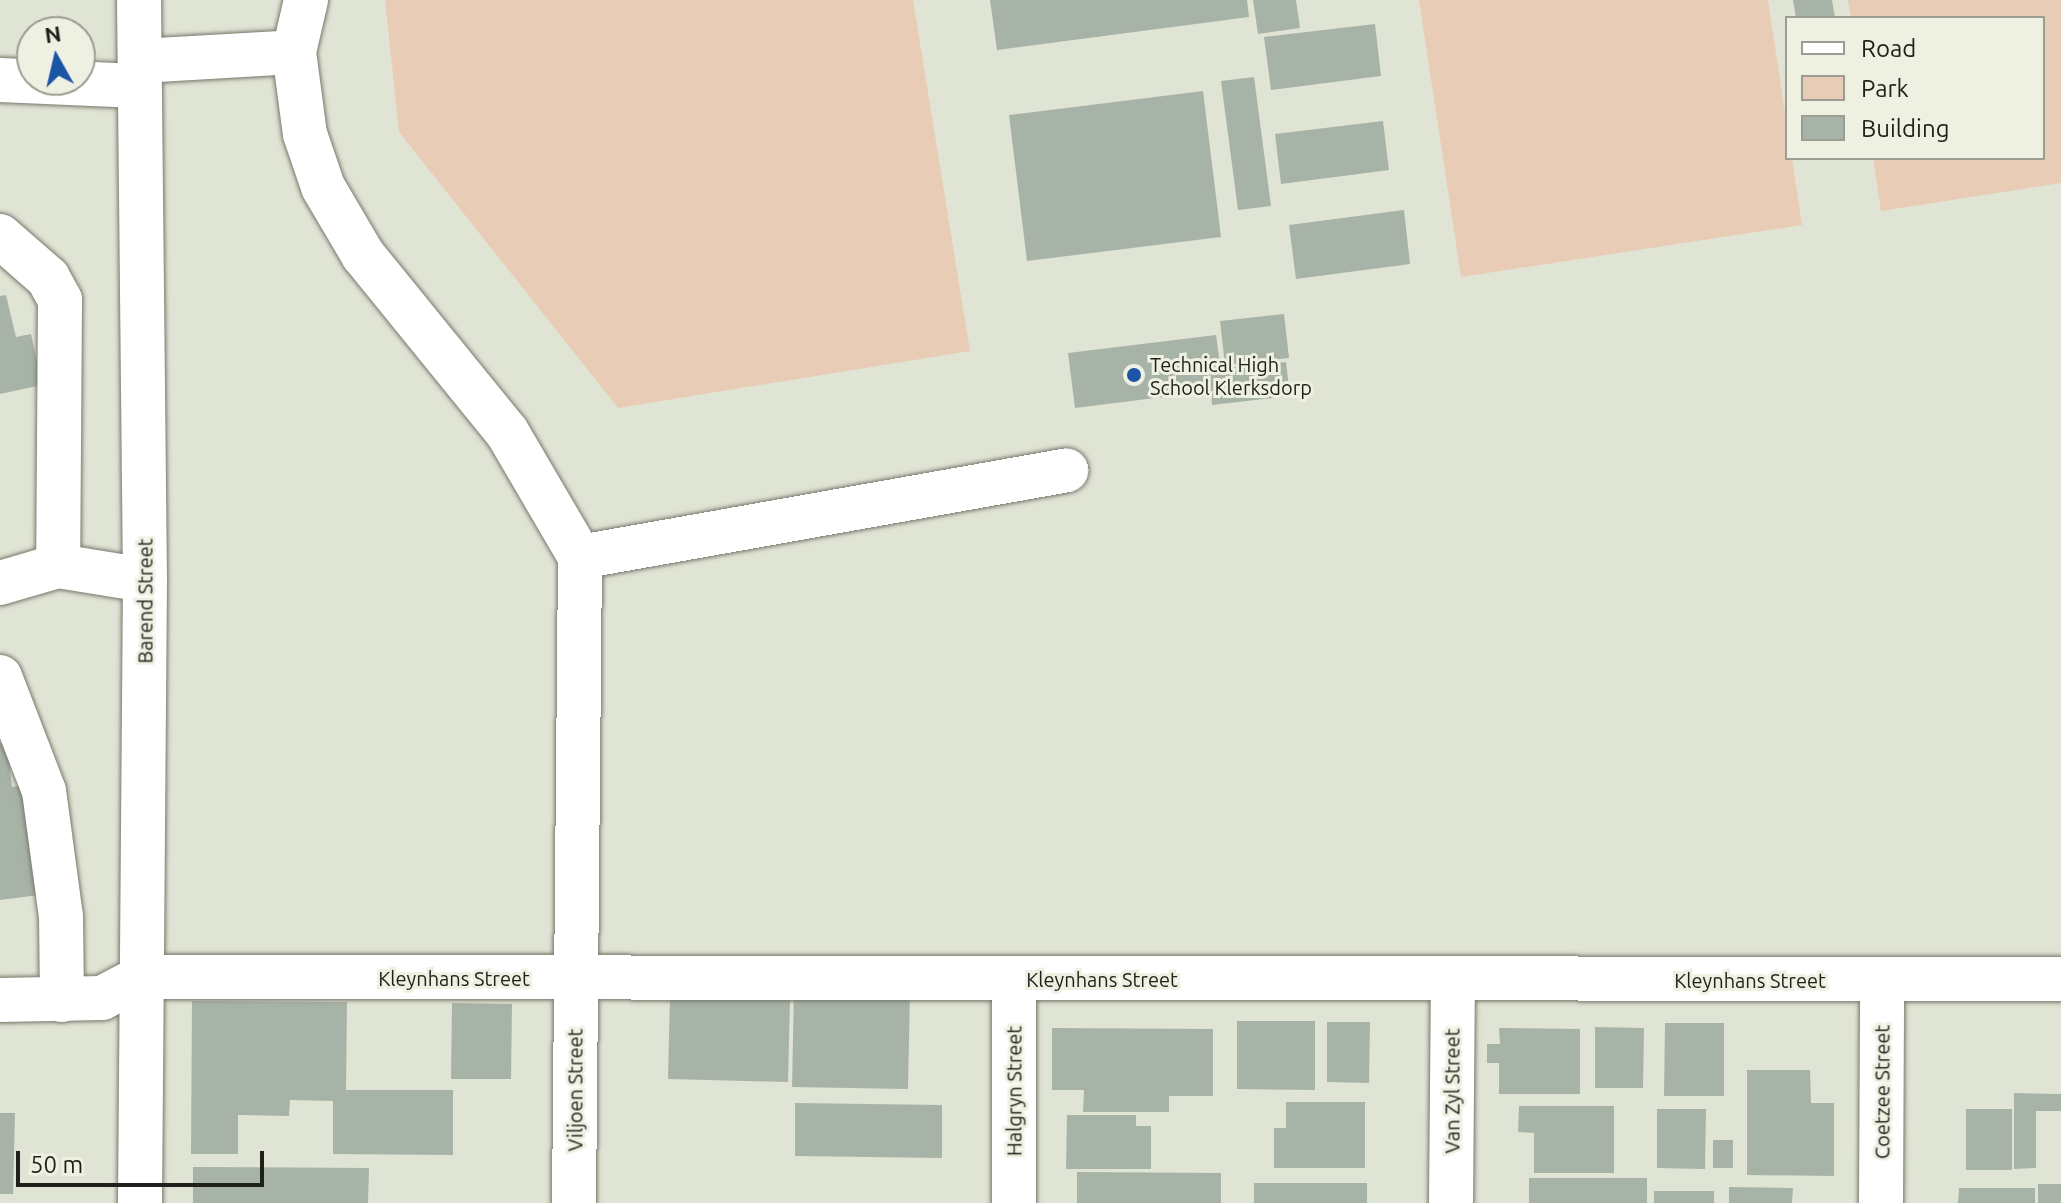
<!DOCTYPE html>
<html>
<head>
<meta charset="utf-8">
<style>
  body { margin:0 }
  #map { position:relative; width:2061px; height:1203px; overflow:hidden; background:#e0e4d4; font-family:Ubuntu,sans-serif }
  div>[style] { position:absolute }
  .green>* { inset:0; background:#e9ccb6 }
  .building>* { inset:0; background:#a8b3a7 }
  .roads { filter:drop-shadow(0 0 2px #76796c) drop-shadow(0 0 2px #76796c) }
  .minor>* { height:44px; margin:-22px; padding:0 22px; transform-origin:22px; border-radius:22px; background:#fff }
  .dots>* { width:22px; height:22px; translate:-50% -50%; box-sizing:border-box; border:4px solid #eef1e1; border-radius:50% }
  span { translate:-50% -50%; white-space:nowrap; text-align:center; line-height:1.15; -webkit-text-stroke:6px #eef1e1; paint-order:stroke }
  .poi-label { font-size:20px; color:#1f201b }
  .left { translate:0 -50%; text-align:left }
  .street-label { font-size:20px; color:#1f201b }
  .legend { position:absolute; left:1785px; top:16px; width:260px; height:144px; box-sizing:border-box; background:#eef1e1; border:2px solid #9b9d92; margin:0; padding:10px 14px; list-style:none; font-size:24px; color:#1f201b }
  .legend li { display:flex; align-items:center; gap:16px; height:40px }
  .legend b { width:40px; border:2px solid #9b9d92 }
  .north { position:absolute; left:16px; top:16px; width:80px; height:80px; box-sizing:border-box; background:#eef1e1; border:2px solid #9b9d92; border-radius:50%; rotate:352deg; font-size:22px; font-weight:700; line-height:32px; text-align:center; color:#1f201b }
  .north::after { content:''; display:block; margin:auto; width:28px; height:36px; background:#1c54a6; clip-path:polygon(50% 0,100% 100%,50% 72%,0 100%) }
  .scale { position:absolute; left:16px; top:1151px; width:248px; height:36px; box-sizing:border-box; border:4px solid #1f201b; border-top:0; padding-left:10px; font-size:24px; line-height:28px; white-space:nowrap; color:#1f201b; -webkit-text-stroke:6px #eef1e1; paint-order:stroke }
</style>
</head>
<body>
<div id="map">
  <div class="green">
    <div style="clip-path:polygon(385px 0,913px 0,970px 351px,618px 408px,399px 132px)"></div>
    <div style="clip-path:polygon(1419px 0,1768px 0,1802px 225px,1461px 277px)"></div>
    <div style="clip-path:polygon(1848px 0,2061px 0,2061px 183px,1881px 211px,1873px 158px,2043px 158px,2043px 18px,1851px 18px)"></div>
  </div>
  <div class="building">
    <div style="clip-path:polygon(990px 0,1247px 0,1249px 17px,997px 50px)"></div>
    <div style="clip-path:polygon(1253px 0,1296px 0,1300px 28px,1258px 34px)"></div>
    <div style="clip-path:polygon(1793px 0,1832px 0,1835px 18px,1796px 18px)"></div>
    <div style="clip-path:polygon(1375px 24px,1381px 76px,1271px 90px,1264px 37px)"></div>
    <div style="clip-path:polygon(1254px 77px,1271px 206px,1238px 210px,1221px 81px)"></div>
    <div style="clip-path:polygon(1203px 91px,1221px 237px,1027px 261px,1009px 115px)"></div>
    <div style="clip-path:polygon(1383px 121px,1389px 170px,1281px 184px,1275px 134px)"></div>
    <div style="clip-path:polygon(1404px 210px,1410px 264px,1296px 279px,1289px 225px)"></div>
    <div style="clip-path:polygon(6px 295px,16px 337px,31px 334px,42px 385px,0 394px,0 296px)"></div>
    <div style="clip-path:polygon(1284px 314px,1289px 358px,1225px 365px,1220px 321px)"></div>
    <div style="clip-path:polygon(1216px 335px,1220px 365px,1208px 370px,1286px 362px,1290px 396px,1212px 405px,1211px 391px,1075px 408px,1068px 353px)"></div>
    <div style="clip-path:polygon(7px 742px,12px 787px,27px 785px,39px 895px,0 900px,0 743px)"></div>
    <div style="clip-path:polygon(794px 990px,910px 992px,908px 1089px,792px 1087px)"></div>
    <div style="clip-path:polygon(670px 996px,790px 999px,788px 1082px,668px 1079px)"></div>
    <div style="clip-path:polygon(192px 1001px,347px 1002px,346px 1090px,453px 1090px,453px 1155px,333px 1154px,333px 1101px,290px 1100px,289px 1116px,238px 1115px,238px 1154px,191px 1154px)"></div>
    <div style="clip-path:polygon(452px 1003px,512px 1004px,511px 1079px,451px 1079px)"></div>
    <div style="clip-path:polygon(1237px 1021px,1315px 1021px,1315px 1090px,1237px 1089px)"></div>
    <div style="clip-path:polygon(1327px 1022px,1370px 1022px,1369px 1083px,1327px 1082px)"></div>
    <div style="clip-path:polygon(1665px 1023px,1724px 1023px,1724px 1096px,1664px 1096px)"></div>
    <div style="clip-path:polygon(1595px 1027px,1644px 1028px,1643px 1088px,1595px 1088px)"></div>
    <div style="clip-path:polygon(1052px 1028px,1213px 1029px,1213px 1096px,1169px 1096px,1169px 1112px,1083px 1112px,1084px 1090px,1052px 1090px)"></div>
    <div style="clip-path:polygon(1499px 1028px,1580px 1029px,1580px 1094px,1499px 1094px,1499px 1063px,1487px 1063px,1487px 1044px,1500px 1044px)"></div>
    <div style="clip-path:polygon(1747px 1070px,1810px 1070px,1811px 1103px,1834px 1103px,1834px 1176px,1747px 1175px)"></div>
    <div style="clip-path:polygon(2014px 1093px,2061px 1094px,2061px 1111px,2036px 1111px,2036px 1168px,2014px 1169px)"></div>
    <div style="clip-path:polygon(1286px 1102px,1365px 1102px,1365px 1168px,1274px 1168px,1274px 1128px,1286px 1128px)"></div>
    <div style="clip-path:polygon(795px 1103px,942px 1105px,942px 1158px,795px 1156px)"></div>
    <div style="clip-path:polygon(1519px 1106px,1614px 1106px,1614px 1173px,1534px 1173px,1534px 1133px,1518px 1132px)"></div>
    <div style="clip-path:polygon(1657px 1109px,1706px 1109px,1705px 1169px,1657px 1168px)"></div>
    <div style="clip-path:polygon(1966px 1109px,2012px 1109px,2012px 1170px,1966px 1170px)"></div>
    <div style="clip-path:polygon(0 1113px,15px 1113px,13px 1194px,0 1194px)"></div>
    <div style="clip-path:polygon(1067px 1115px,1136px 1115px,1136px 1126px,1151px 1126px,1151px 1169px,1066px 1169px)"></div>
    <div style="clip-path:polygon(1713px 1140px,1733px 1140px,1733px 1168px,1713px 1168px)"></div>
    <div style="clip-path:polygon(193px 1167px,369px 1168px,368px 1203px,193px 1203px)"></div>
    <div style="clip-path:polygon(1077px 1172px,1221px 1173px,1221px 1203px,1077px 1203px)"></div>
    <div style="clip-path:polygon(1529px 1178px,1647px 1178px,1647px 1203px,1529px 1203px)"></div>
    <div style="clip-path:polygon(1254px 1183px,1367px 1183px,1367px 1203px,1254px 1203px)"></div>
    <div style="clip-path:polygon(2038px 1184px,2061px 1184px,2061px 1203px,2038px 1203px)"></div>
    <div style="clip-path:polygon(1729px 1187px,1793px 1188px,1792px 1203px,1729px 1203px)"></div>
    <div style="clip-path:polygon(1959px 1188px,2035px 1188px,2035px 1203px,1958px 1203px)"></div>
    <div style="clip-path:polygon(1654px 1191px,1714px 1191px,1714px 1203px,1654px 1203px)"></div>
  </div>
  <div class="roads">
    <div class="minor">
      <div style="left:139px;top:0;width:580px;rotate:89.41deg"></div>
      <div style="left:145px;top:580px;width:623px;rotate:90.46deg"></div>
      <div style="left:306px;top:0;width:53px;rotate:103deg"></div>
      <div style="left:294px;top:52px;width:83px;rotate:82.4deg"></div>
      <div style="left:305px;top:134px;width:56px;rotate:71.2deg"></div>
      <div style="left:323px;top:187px;width:79px;rotate:59.5deg"></div>
      <div style="left:363px;top:255px;width:228px;rotate:50.9deg"></div>
      <div style="left:507px;top:432px;width:145px;rotate:59.7deg"></div>
      <div style="left:580px;top:557px;width:646px;rotate:90.53deg"></div>
      <div style="left:140px;top:61px;width:154px;rotate:-3.3deg"></div>
      <div style="left:0;top:80px;width:139px;rotate:2.5deg"></div>
      <div style="left:0;top:236px;width:64px;rotate:41.2deg"></div>
      <div style="left:48px;top:278px;width:25px;rotate:61deg"></div>
      <div style="left:60px;top:300px;width:266px;rotate:90.4deg"></div>
      <div style="left:58px;top:566px;width:88px;rotate:9.1deg"></div>
      <div style="left:580px;top:557px;width:494px;rotate:-10.1deg"></div>
      <div style="left:0;top:583px;width:60px;rotate:-16.3deg"></div>
      <div style="left:0;top:677px;width:122px;rotate:68.9deg"></div>
      <div style="left:44px;top:791px;width:126px;rotate:82.3deg"></div>
      <div style="left:61px;top:916px;width:84px;rotate:89.3deg"></div>
      <div style="left:0;top:1000px;width:102px;rotate:-1.1deg"></div>
      <div style="left:102px;top:998px;width:45px;rotate:-27.7deg"></div>
      <div style="left:142px;top:977px;width:1919px;rotate:0.06deg"></div>
      <div style="left:1014px;top:1203px;width:224px;rotate:-90deg"></div>
      <div style="left:1451px;top:1203px;width:224px;rotate:-89.5deg"></div>
      <div style="left:1881px;top:1203px;width:223px;rotate:-89.7deg"></div>
    </div>
  </div>
  <div class="dots">
    <div style="left:1134px;top:375px;background:#1c54a6"></div>
  </div>
  <div class="poi-label">
    <span class="left" style="left:1150px;top:376px">Technical High<br>School Klerksdorp</span>
  </div>
  <div class="street-label">
    <span style="left:145px;top:601px;rotate:-90deg">Barend Street</span>
    <span style="left:454px;top:978px">Kleynhans Street</span>
    <span style="left:1102px;top:979px">Kleynhans Street</span>
    <span style="left:1750px;top:980px">Kleynhans Street</span>
    <span style="left:575px;top:1090px;rotate:-90deg">Viljoen Street</span>
    <span style="left:1014px;top:1091px;rotate:-90deg">Halgryn Street</span>
    <span style="left:1452px;top:1091px;rotate:-90deg">Van Zyl Street</span>
    <span style="left:1882px;top:1092px;rotate:-90deg">Coetzee Street</span>
  </div>
  <ul class="legend">
  <li><b style="height:10px;background:#fff"></b>Road</li>
  <li><b style="height:22px;background:#e9ccb6"></b>Park</li>
  <li><b style="height:22px;background:#a8b3a7"></b>Building</li>
  </ul>
  <div class="north">N</div>
  <div class="scale">50 m</div>
</div>
</body>
</html>
